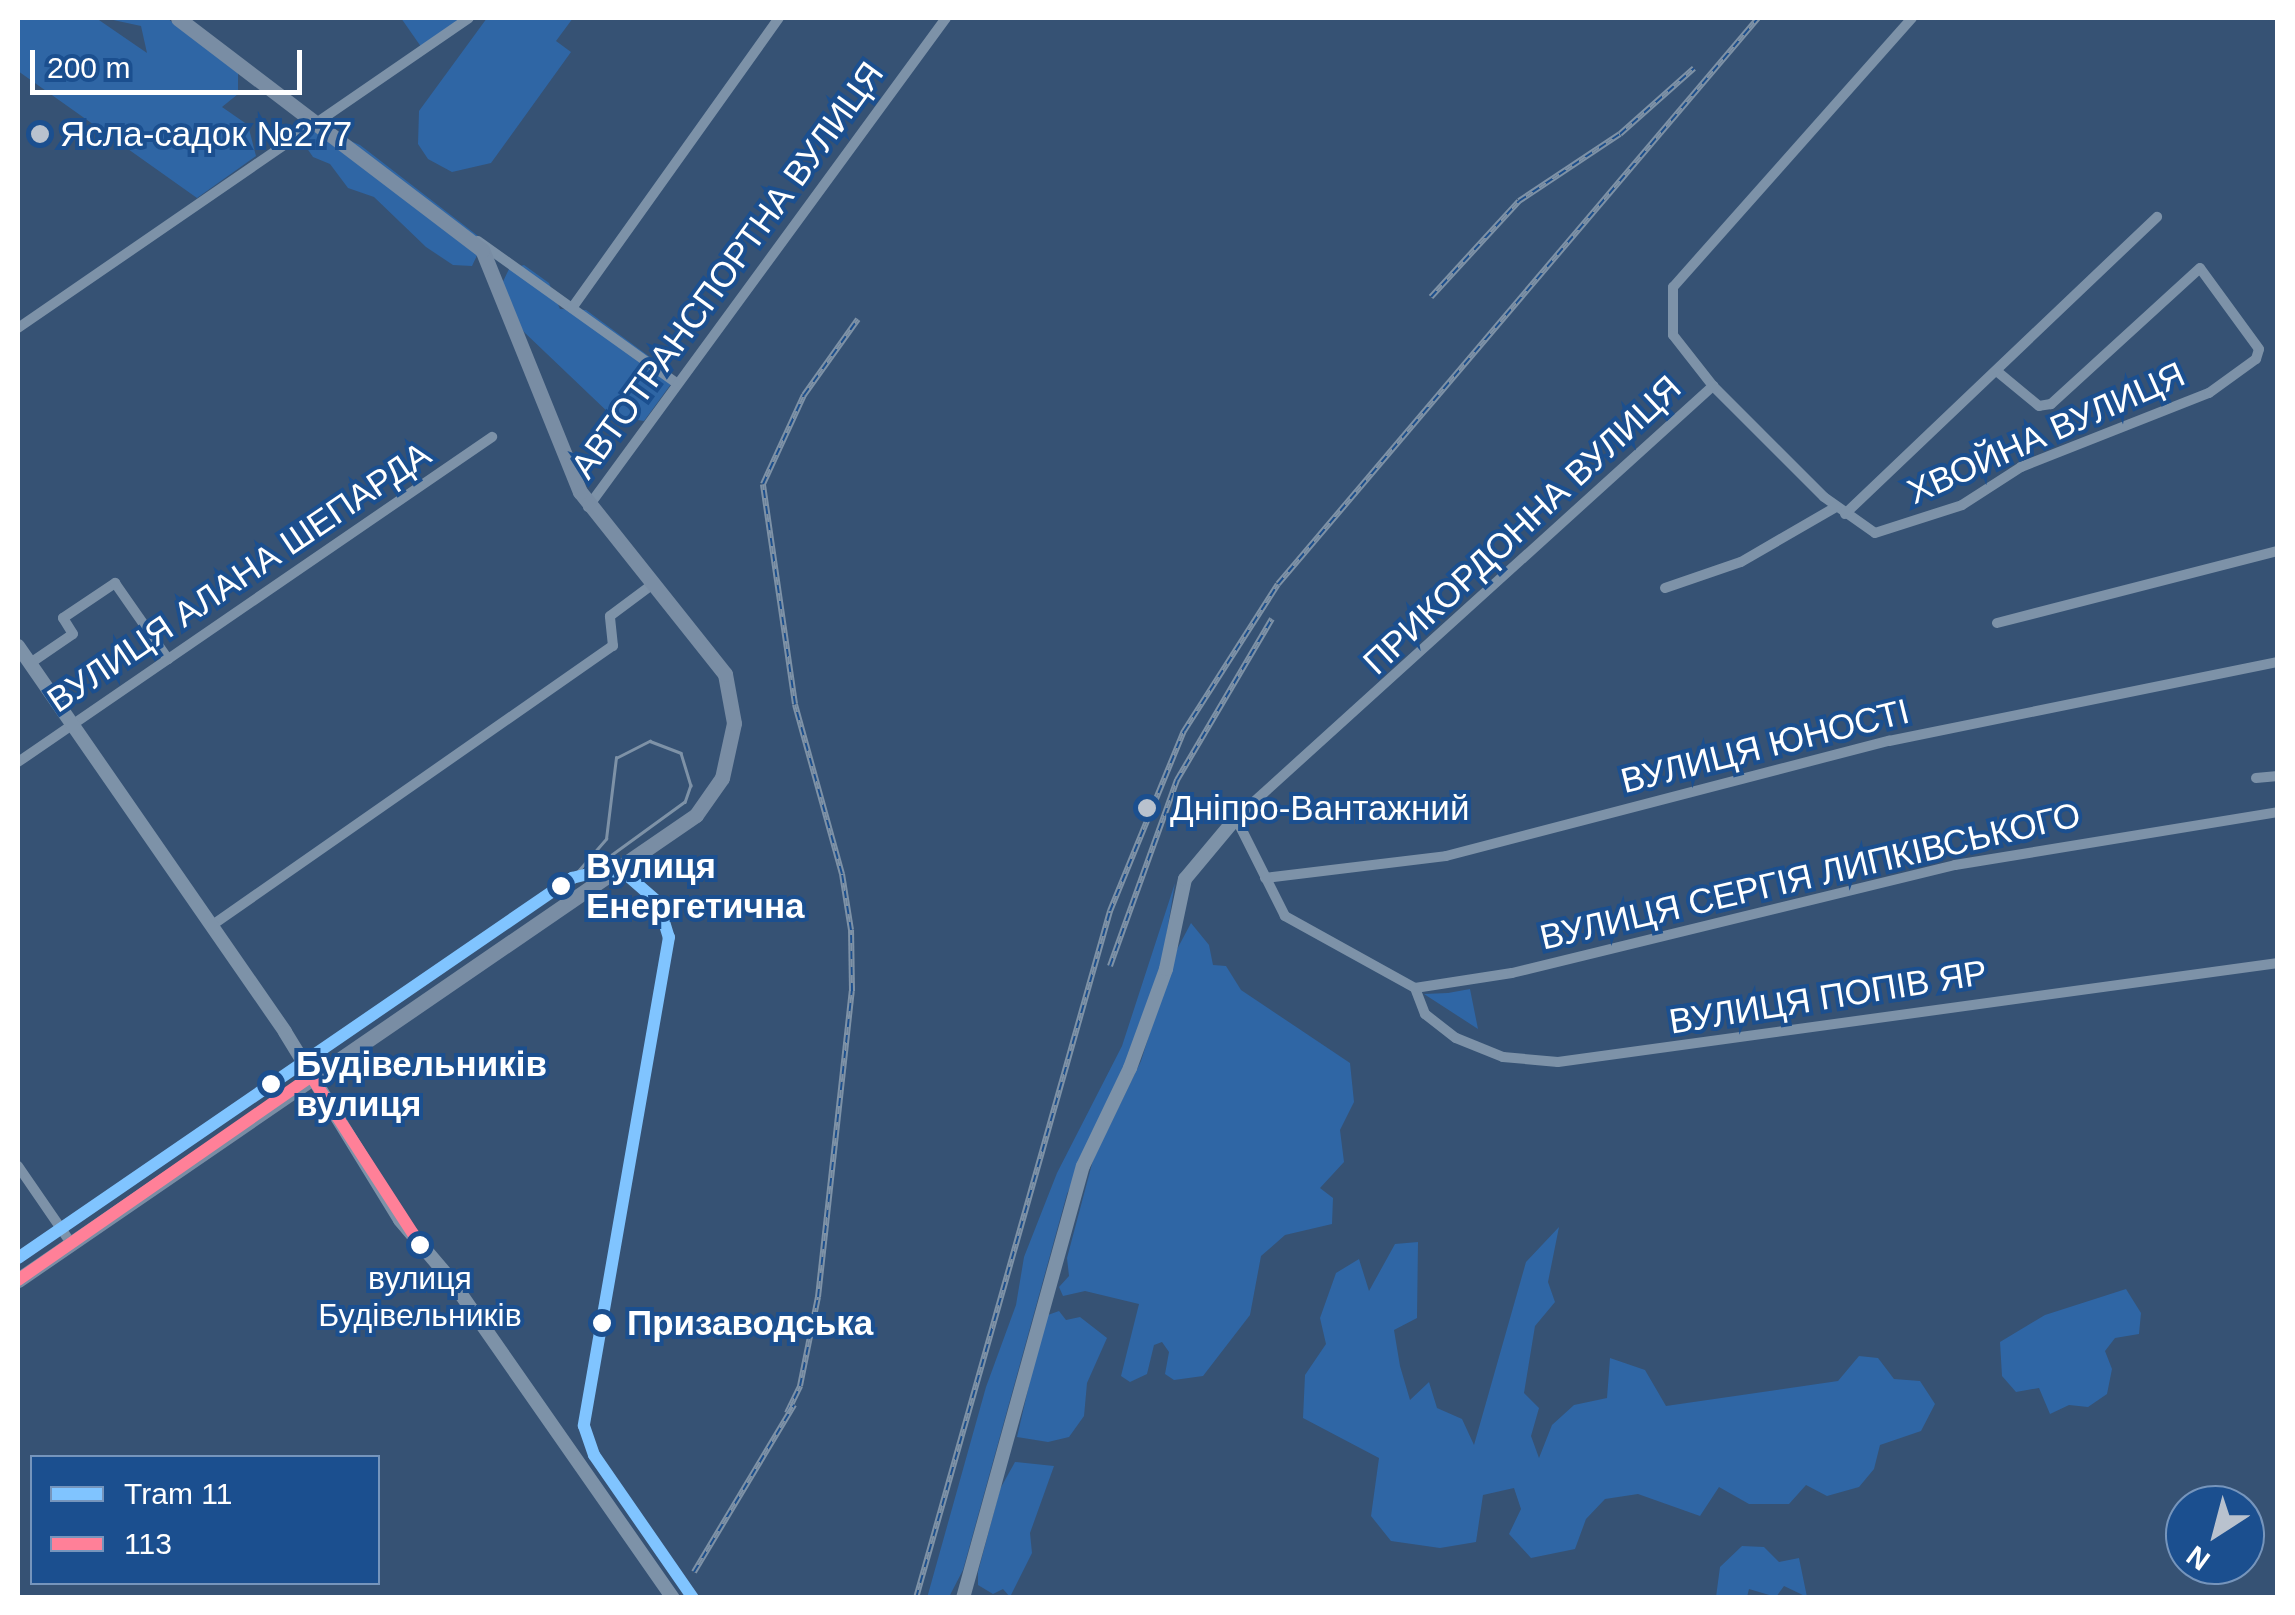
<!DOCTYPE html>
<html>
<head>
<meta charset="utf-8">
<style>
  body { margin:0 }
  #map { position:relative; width:2295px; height:1615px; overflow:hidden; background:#365274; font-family:Arial,sans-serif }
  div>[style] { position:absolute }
  .green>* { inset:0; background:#2f66a5 }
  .minor>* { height:10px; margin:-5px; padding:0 5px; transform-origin:5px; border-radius:5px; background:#7d92a8 }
  .tertiary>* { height:14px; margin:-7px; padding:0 7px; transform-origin:7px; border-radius:7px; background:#7d92a8 }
  .secondary>* { height:15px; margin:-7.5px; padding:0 7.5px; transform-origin:7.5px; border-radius:7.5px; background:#798da4 }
  .tram>* { height:2.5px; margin:-1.25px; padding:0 1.25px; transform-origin:1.25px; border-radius:1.25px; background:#7e92a7 }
  .rail>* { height:6px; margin-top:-3px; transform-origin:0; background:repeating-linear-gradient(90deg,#1b4f8f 0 8px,#7e92a7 0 16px); box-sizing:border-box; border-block:2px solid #7e92a7 }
  .bus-1>* { height:12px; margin:-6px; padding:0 6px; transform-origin:6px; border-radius:6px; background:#ff8098 }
  .tram-1>* { height:12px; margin:-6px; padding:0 6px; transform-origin:6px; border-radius:6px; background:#80c4ff }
  .dots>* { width:28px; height:28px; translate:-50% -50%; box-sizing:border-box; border:5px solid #1b4f8f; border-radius:50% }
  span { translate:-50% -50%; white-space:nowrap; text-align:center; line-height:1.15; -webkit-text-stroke:8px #1b4f8f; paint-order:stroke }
  .bus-label { font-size:32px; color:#fff }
  .poi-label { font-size:35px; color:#fff }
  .left { translate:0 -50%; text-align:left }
  .street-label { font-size:35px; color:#fff }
  .stop-label { font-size:35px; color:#fff; font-weight:700 }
  .frame { position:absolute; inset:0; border:20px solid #fff; pointer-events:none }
  .legend { position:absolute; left:30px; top:1455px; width:350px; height:130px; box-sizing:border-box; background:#1b4f8f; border:2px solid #7695bc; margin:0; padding:12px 18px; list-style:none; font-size:30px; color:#fff }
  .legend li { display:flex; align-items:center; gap:20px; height:50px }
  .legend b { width:50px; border:2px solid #7695bc }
  .north { position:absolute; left:2165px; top:1485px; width:100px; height:100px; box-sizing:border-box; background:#1b4f8f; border:2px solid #7695bc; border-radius:50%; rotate:216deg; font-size:28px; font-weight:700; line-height:40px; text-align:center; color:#fff }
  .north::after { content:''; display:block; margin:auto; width:35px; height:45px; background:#b9c2ce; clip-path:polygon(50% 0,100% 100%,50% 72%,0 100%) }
  .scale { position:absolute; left:30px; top:50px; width:272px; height:45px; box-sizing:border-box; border:5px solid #fff; border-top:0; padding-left:12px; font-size:30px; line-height:35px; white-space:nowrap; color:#fff; -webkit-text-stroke:8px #1b4f8f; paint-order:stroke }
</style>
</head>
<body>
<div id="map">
  <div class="green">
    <div style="clip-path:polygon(18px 18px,96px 18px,147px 53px,141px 26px,104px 18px,167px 18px,238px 73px,238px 94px,222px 107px,248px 125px,256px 156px,197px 198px,18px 71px)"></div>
    <div style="clip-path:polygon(401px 18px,464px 18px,424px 51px)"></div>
    <div style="clip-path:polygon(487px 18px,573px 18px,556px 41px,571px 52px,491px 163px,452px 172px,428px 159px,418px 144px,419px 111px)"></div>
    <div style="clip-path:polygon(318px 127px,360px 145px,478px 236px,481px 247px,472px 266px,453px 265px,426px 247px,374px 197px,348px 188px,330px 164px,313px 157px,304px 144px)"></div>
    <div style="clip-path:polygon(524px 265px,549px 283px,560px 309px,586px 310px,669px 371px,671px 384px,644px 421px,612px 416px,524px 332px,498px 292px,509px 269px)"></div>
    <div style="clip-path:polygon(1175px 883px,1161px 968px,1140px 1029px,1067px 1194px,963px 1570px,949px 1597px,927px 1598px,986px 1387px,1016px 1305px,1024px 1257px,1057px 1173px,1122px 1046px)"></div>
    <div style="clip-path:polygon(1191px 923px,1209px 945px,1213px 965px,1226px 966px,1241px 990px,1350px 1063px,1354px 1102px,1340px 1130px,1344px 1162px,1320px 1188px,1333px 1198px,1332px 1224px,1285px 1235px,1261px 1256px,1250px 1315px,1203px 1376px,1174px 1380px,1165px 1374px,1169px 1352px,1162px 1342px,1154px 1345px,1147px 1374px,1130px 1382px,1121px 1376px,1139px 1304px,1085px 1291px,1063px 1296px,1059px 1287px,1069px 1276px,1067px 1258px,1093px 1160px,1141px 1061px,1175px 953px)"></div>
    <div style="clip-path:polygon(1470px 989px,1478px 1029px,1424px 994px,1448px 993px)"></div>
    <div style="clip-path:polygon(1559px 1227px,1548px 1282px,1555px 1302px,1535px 1326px,1524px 1393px,1539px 1408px,1531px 1436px,1539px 1458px,1552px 1425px,1574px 1405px,1607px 1398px,1610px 1358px,1645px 1370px,1666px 1406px,1838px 1381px,1859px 1356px,1878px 1358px,1894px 1379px,1920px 1381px,1935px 1404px,1921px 1431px,1880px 1445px,1874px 1469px,1859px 1487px,1827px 1496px,1806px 1485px,1789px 1504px,1749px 1504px,1719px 1487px,1700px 1516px,1638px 1494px,1605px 1499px,1586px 1519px,1575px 1549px,1531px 1558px,1509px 1534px,1521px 1509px,1514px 1488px,1483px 1495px,1476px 1542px,1440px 1548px,1391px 1541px,1371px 1516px,1379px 1458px,1303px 1418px,1305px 1375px,1326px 1344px,1320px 1318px,1336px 1273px,1359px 1259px,1369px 1291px,1395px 1244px,1418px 1242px,1417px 1318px,1394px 1330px,1400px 1366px,1410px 1400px,1429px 1382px,1437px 1408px,1462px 1419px,1474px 1445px,1526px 1262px)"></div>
    <div style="clip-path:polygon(2126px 1289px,2141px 1313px,2139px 1334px,2115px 1338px,2105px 1351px,2112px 1369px,2107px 1394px,2088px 1407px,2069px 1405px,2050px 1414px,2039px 1388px,2016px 1392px,2002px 1376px,2000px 1342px,2045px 1315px)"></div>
    <div style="clip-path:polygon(1059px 1311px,1066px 1320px,1080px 1317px,1107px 1338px,1087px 1383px,1084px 1416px,1069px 1437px,1048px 1442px,1017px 1437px,1045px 1316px)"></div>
    <div style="clip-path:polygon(1015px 1462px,1054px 1466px,1030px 1533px,1032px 1553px,1010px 1597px,1003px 1589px,993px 1594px,978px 1585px,978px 1572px,1000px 1489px)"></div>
    <div style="clip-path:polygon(1742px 1546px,1764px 1547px,1779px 1562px,1799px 1558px,1807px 1597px,1784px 1586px,1776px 1597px,1749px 1589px,1747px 1597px,1716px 1597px,1720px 1567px)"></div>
  </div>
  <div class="minor">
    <div style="left:1912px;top:18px;width:360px;rotate:131.6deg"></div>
    <div style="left:1673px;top:287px;width:48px;rotate:90deg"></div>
    <div style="left:1673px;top:335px;width:65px;rotate:51.9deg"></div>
    <div style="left:1713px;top:386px;width:157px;rotate:45deg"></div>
    <div style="left:1824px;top:497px;width:62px;rotate:35.2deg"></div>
    <div style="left:1875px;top:533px;width:91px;rotate:-17.8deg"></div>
    <div style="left:1962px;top:505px;width:70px;rotate:-32.8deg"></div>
    <div style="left:2021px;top:467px;width:202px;rotate:-21.5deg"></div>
    <div style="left:2209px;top:393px;width:58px;rotate:-35.9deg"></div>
    <div style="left:2256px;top:359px;width:10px;rotate:-73deg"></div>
    <div style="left:2259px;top:349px;width:100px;rotate:-126.1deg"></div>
    <div style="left:2200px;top:268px;width:202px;rotate:137.6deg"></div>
    <div style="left:2051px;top:404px;width:12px;rotate:171deg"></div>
    <div style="left:2039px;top:406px;width:52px;rotate:-140.5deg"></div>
    <div style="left:478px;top:241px;width:244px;rotate:35.6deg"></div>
    <div style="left:572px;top:308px;width:356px;rotate:-54.5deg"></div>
    <div style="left:18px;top:328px;width:547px;rotate:-34.5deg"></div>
    <div style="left:588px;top:507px;width:606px;rotate:-53.79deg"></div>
    <div style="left:1845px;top:514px;width:431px;rotate:-43.6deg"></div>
    <div style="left:1665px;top:588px;width:80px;rotate:-18.9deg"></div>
    <div style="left:1741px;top:562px;width:110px;rotate:-30.1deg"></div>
    <div style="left:1997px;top:623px;width:290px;rotate:-14.4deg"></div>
    <div style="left:29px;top:664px;width:53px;rotate:-34.3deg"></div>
    <div style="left:73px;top:634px;width:19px;rotate:-122deg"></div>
    <div style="left:63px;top:618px;width:63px;rotate:-33.9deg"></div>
    <div style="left:115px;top:583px;width:93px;rotate:55.1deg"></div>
    <div style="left:18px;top:762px;width:575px;rotate:-34.44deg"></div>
    <div style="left:2256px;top:778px;width:22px;rotate:-5deg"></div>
    <div style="left:1265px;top:878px;width:182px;rotate:-6.9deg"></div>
    <div style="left:1446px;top:856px;width:458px;rotate:-14.6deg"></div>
    <div style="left:1889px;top:741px;width:397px;rotate:-11.5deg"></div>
    <div style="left:211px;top:926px;width:490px;rotate:-34.9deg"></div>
    <div style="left:613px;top:646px;width:30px;rotate:-96deg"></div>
    <div style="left:610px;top:616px;width:54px;rotate:-36.7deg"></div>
    <div style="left:1415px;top:988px;width:149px;rotate:-151deg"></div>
    <div style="left:1285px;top:916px;width:110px;rotate:-116.6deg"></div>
    <div style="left:1236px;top:818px;width:644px;rotate:-42.17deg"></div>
    <div style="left:1415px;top:988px;width:28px;rotate:69deg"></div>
    <div style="left:1425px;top:1014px;width:39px;rotate:38deg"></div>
    <div style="left:1456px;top:1038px;width:51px;rotate:22deg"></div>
    <div style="left:1503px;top:1057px;width:55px;rotate:5.2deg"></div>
    <div style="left:1558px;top:1062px;width:727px;rotate:-7.83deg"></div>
    <div style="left:1415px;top:988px;width:98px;rotate:-8.8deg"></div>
    <div style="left:1512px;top:973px;width:456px;rotate:-13.7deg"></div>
    <div style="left:1955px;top:865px;width:327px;rotate:-9.3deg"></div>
    <div style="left:18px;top:1166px;width:93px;rotate:55.5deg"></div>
  </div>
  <div class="tertiary">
    <div style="left:18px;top:646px;width:469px;rotate:55.3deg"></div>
    <div style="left:285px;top:1032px;width:220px;rotate:58.5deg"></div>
    <div style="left:400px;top:1220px;width:79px;rotate:49.6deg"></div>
    <div style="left:451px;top:1280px;width:388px;rotate:55.1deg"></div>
    <div style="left:963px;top:1598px;width:448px;rotate:-74.5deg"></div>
    <div style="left:1083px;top:1166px;width:109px;rotate:-64.4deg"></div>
    <div style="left:1130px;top:1068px;width:105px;rotate:-70deg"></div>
    <div style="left:1166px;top:969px;width:92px;rotate:-78.1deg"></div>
    <div style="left:1185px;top:879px;width:80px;rotate:-50.1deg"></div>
  </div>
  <div class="secondary">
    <div style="left:18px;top:1280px;width:822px;rotate:-34.44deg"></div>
    <div style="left:696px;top:815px;width:45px;rotate:-54.9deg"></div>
    <div style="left:722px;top:778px;width:56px;rotate:-77.7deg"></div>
    <div style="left:734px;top:723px;width:50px;rotate:-100.4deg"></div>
    <div style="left:725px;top:674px;width:233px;rotate:-128.5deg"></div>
    <div style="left:580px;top:492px;width:261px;rotate:-112deg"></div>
    <div style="left:482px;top:250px;width:382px;rotate:-142.7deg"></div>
  </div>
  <div class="tram">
    <div style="left:572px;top:878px;width:52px;rotate:-48.9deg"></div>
    <div style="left:606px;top:839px;width:82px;rotate:-83deg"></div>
    <div style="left:616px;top:758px;width:38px;rotate:-27deg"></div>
    <div style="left:650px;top:741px;width:33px;rotate:21deg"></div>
    <div style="left:681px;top:753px;width:34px;rotate:73deg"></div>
    <div style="left:691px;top:785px;width:18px;rotate:109deg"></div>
    <div style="left:685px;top:802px;width:136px;rotate:144deg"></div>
  </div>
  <div class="rail">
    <div style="left:1431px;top:297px;width:130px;rotate:-47.5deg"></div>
    <div style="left:1519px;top:201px;width:121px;rotate:-33.6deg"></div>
    <div style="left:1620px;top:134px;width:99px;rotate:-41.7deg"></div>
    <div style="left:1110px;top:966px;width:198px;rotate:-70.2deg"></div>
    <div style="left:1177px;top:780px;width:187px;rotate:-59.5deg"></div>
    <div style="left:787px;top:1413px;width:30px;rotate:-64deg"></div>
    <div style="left:800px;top:1386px;width:91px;rotate:-78.6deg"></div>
    <div style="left:818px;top:1297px;width:308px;rotate:-83.7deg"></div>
    <div style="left:852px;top:991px;width:61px;rotate:-90.9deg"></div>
    <div style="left:851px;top:930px;width:57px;rotate:-99.1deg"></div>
    <div style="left:842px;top:874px;width:176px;rotate:-105.5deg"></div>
    <div style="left:795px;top:704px;width:222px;rotate:-98.3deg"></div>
    <div style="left:763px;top:484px;width:98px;rotate:-65.3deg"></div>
    <div style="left:804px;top:395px;width:93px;rotate:-54.6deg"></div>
    <div style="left:694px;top:1572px;width:195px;rotate:-59.1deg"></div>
    <div style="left:916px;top:1598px;width:714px;rotate:-74.23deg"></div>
    <div style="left:1110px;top:911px;width:195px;rotate:-67.7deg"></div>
    <div style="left:1184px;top:731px;width:174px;rotate:-57.4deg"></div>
    <div style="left:1278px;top:584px;width:742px;rotate:-49.7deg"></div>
  </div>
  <div class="bus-1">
    <div style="left:311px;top:1076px;width:208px;rotate:57.1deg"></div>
    <div style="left:18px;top:1280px;width:357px;rotate:-34.8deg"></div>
  </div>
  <div class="tram-1">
    <div style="left:18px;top:1258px;width:672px;rotate:-34.45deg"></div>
    <div style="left:572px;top:878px;width:34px;rotate:-14deg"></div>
    <div style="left:605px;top:870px;width:24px;rotate:15deg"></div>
    <div style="left:628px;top:876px;width:40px;rotate:41deg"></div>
    <div style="left:658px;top:902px;width:37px;rotate:73deg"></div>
    <div style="left:669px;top:937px;width:496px;rotate:99.9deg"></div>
    <div style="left:584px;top:1426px;width:31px;rotate:71deg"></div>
    <div style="left:594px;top:1455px;width:174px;rotate:55.3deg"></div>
  </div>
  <div class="dots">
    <div style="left:40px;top:134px;background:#b9c2ce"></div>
    <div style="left:1147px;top:808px;background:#b9c2ce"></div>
    <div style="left:561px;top:886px;background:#fff"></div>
    <div style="left:271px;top:1084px;background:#fff"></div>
    <div style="left:420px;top:1245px;background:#fff"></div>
    <div style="left:602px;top:1323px;background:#fff"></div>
  </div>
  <div class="bus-label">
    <span style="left:420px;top:1297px">вулиця<br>Будівельників</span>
  </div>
  <div class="poi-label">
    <span class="left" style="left:60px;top:134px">Ясла-садок №277</span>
    <span class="left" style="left:1170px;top:808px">Дніпро-Вантажний</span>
  </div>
  <div class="street-label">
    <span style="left:727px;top:270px;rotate:-54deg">АВТОТРАНСПОРТНА ВУЛИЦЯ</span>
    <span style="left:2046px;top:433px;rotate:-24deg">ХВОЙНА ВУЛИЦЯ</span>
    <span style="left:1522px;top:525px;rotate:-43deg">ПРИКОРДОННА ВУЛИЦЯ</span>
    <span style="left:239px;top:577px;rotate:-34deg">ВУЛИЦЯ АЛАНА ШЕПАРДА</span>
    <span style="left:1765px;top:746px;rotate:-14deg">ВУЛИЦЯ ЮНОСТІ</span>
    <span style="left:1810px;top:876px;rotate:-13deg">ВУЛИЦЯ СЕРГІЯ ЛИПКІВСЬКОГО</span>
    <span style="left:1828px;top:997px;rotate:-9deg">ВУЛИЦЯ ПОПІВ ЯР</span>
  </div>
  <div class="stop-label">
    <span class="left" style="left:586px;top:886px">Вулиця<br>Енергетична</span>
    <span class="left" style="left:296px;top:1084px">Будівельників<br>вулиця</span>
    <span class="left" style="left:627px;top:1323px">Призаводська</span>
  </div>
  <div class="frame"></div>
  <ul class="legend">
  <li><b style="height:12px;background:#80c4ff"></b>Tram 11</li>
  <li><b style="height:12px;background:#ff8098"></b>113</li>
  </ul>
  <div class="north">N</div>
  <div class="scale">200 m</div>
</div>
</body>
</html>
